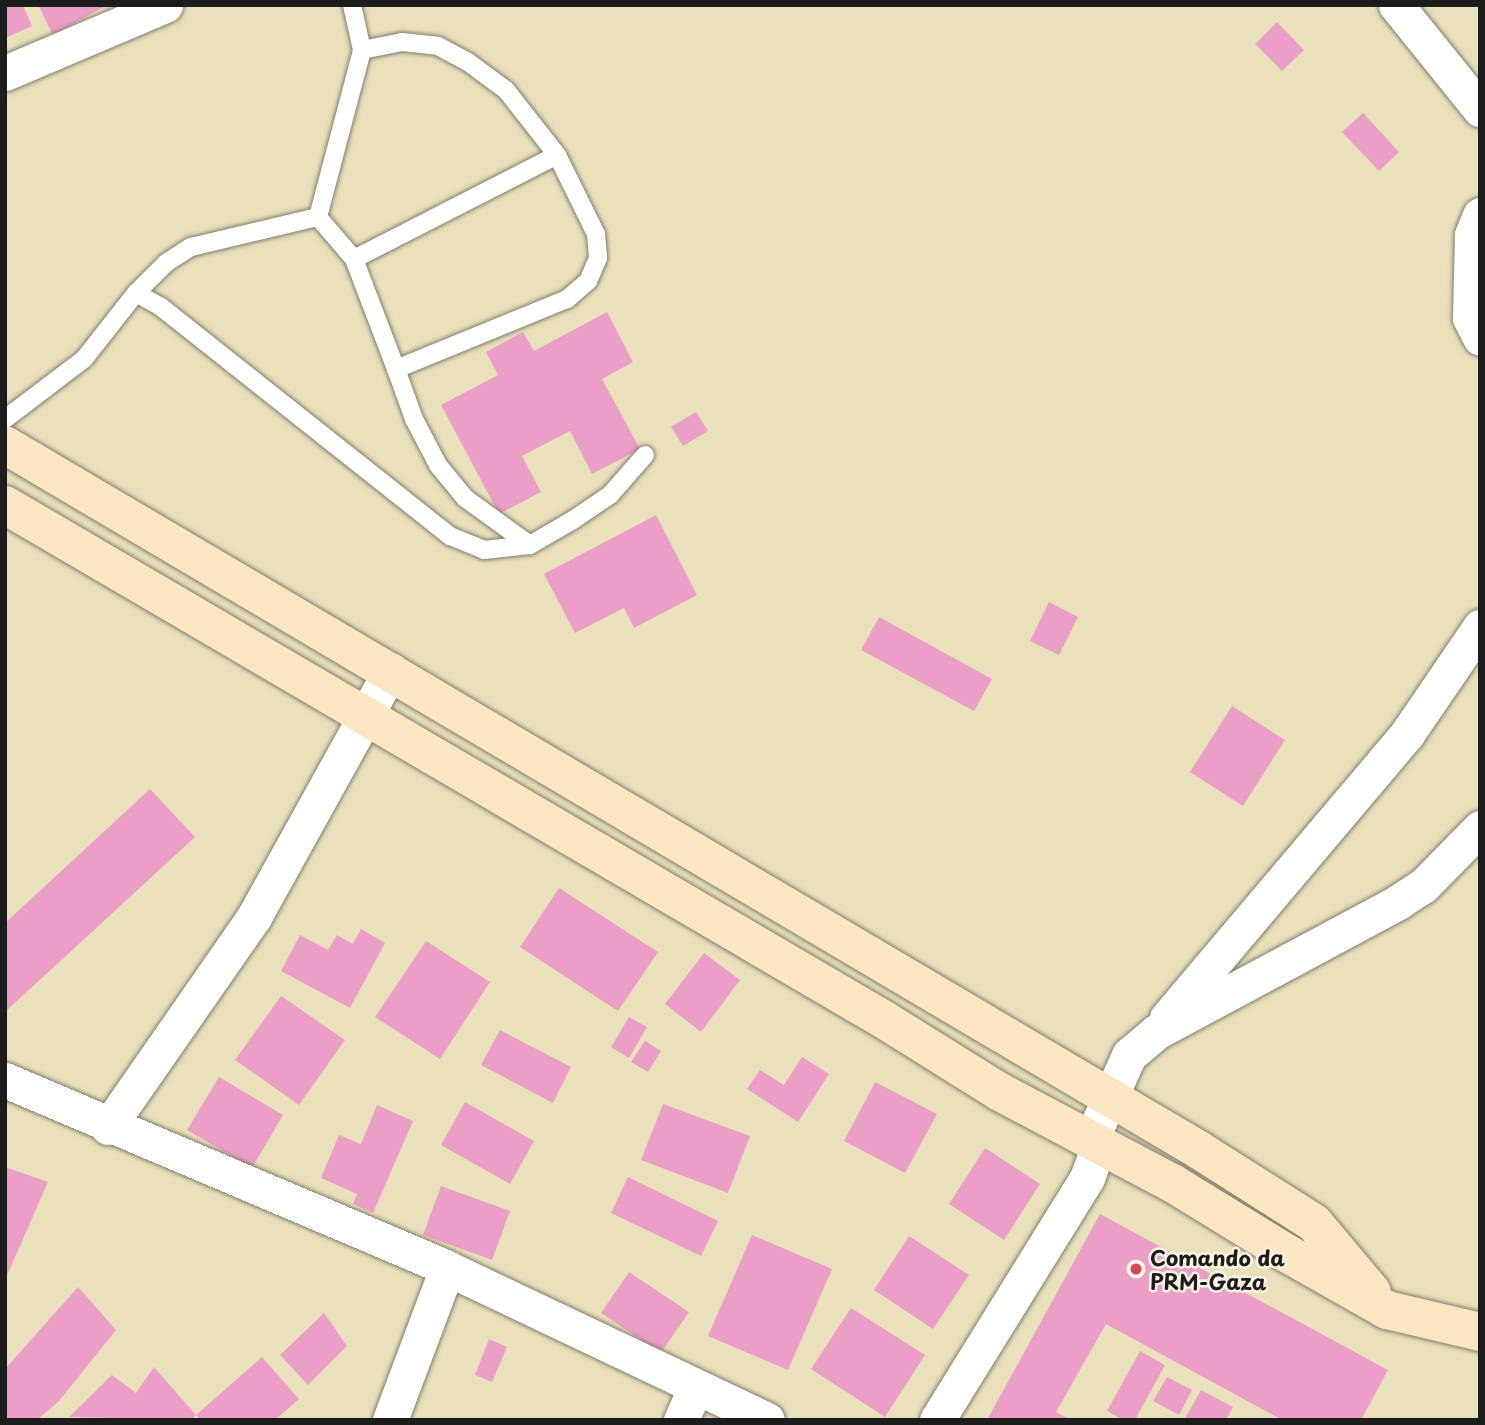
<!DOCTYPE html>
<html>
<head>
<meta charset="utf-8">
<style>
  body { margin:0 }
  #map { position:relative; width:1485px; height:1425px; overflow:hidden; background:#e9e1bc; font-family:"Playpen Sans",sans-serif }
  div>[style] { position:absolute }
  .building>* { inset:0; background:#ec9fc6 }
  .roads { filter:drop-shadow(0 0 2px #827e6c) drop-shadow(0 0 2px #827e6c) }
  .lane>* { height:18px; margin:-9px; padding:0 9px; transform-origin:9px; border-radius:9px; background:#fff }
  .street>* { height:35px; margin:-17.5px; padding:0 17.5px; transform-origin:17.5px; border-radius:17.5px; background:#fff }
  .secondary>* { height:38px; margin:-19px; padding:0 19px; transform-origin:19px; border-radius:19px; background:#fbe6c3 }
  .dots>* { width:19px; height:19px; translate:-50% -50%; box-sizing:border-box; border:4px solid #fcf5e5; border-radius:50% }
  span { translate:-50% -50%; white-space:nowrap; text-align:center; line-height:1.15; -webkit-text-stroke:5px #fcf5e5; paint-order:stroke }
  .poi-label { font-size:21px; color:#1c1c1c; font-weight:700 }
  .left { translate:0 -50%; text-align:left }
  .frame { position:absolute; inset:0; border:7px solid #1c1c1c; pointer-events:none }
</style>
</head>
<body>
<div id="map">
  <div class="building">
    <div style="clip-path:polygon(5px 5px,23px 5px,32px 26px,5px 38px)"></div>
    <div style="clip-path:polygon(38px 5px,107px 5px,53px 35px)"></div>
    <div style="clip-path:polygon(1277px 22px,1304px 50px,1282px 71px,1255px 44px)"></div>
    <div style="clip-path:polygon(1363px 113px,1399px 152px,1379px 171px,1342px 132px)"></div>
    <div style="clip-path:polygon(607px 312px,633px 362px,602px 379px,640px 449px,592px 474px,570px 431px,522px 456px,541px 492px,499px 514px,441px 405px,498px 375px,486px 352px,523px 332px,534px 351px)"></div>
    <div style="clip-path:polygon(696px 412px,708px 431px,683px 446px,671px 427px)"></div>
    <div style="clip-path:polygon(656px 515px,697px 595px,634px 628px,624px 608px,575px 633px,544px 574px)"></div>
    <div style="clip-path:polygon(1049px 602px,1078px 617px,1059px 655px,1030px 641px)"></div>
    <div style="clip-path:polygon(879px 617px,992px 679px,974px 711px,861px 650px)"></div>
    <div style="clip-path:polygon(1232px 706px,1285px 740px,1243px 806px,1190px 772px)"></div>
    <div style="clip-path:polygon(150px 789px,195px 837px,5px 1012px,5px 923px)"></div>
    <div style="clip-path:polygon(559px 888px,658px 952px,618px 1011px,520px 947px)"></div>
    <div style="clip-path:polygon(361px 929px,385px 943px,350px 1008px,281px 971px,300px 935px,328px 950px,337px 935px,353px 944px)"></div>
    <div style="clip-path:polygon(426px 941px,490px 982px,440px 1059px,375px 1017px)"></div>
    <div style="clip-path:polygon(704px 953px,740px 980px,701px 1032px,665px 1004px)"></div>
    <div style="clip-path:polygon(281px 996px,345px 1040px,299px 1105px,235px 1060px)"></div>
    <div style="clip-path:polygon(629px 1017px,647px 1027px,629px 1058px,611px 1047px)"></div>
    <div style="clip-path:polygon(500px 1030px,571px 1067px,553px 1103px,481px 1065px)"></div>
    <div style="clip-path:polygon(645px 1041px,661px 1051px,648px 1072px,631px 1062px)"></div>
    <div style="clip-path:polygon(802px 1057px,829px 1074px,798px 1122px,747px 1089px,760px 1070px,784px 1085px)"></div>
    <div style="clip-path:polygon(219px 1077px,283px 1115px,252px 1168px,187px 1130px)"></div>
    <div style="clip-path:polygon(875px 1082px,937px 1114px,905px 1173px,844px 1141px)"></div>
    <div style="clip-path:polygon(465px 1102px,534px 1141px,510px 1184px,441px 1145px)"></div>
    <div style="clip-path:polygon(663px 1104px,750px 1136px,728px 1193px,641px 1160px)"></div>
    <div style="clip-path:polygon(377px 1105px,413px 1121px,373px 1213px,353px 1204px,357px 1194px,321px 1178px,339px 1135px,361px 1144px)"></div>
    <div style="clip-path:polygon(985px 1148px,1040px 1184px,1004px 1240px,949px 1204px)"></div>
    <div style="clip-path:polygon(5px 1167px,48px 1182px,5px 1280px)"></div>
    <div style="clip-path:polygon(628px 1177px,718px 1221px,701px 1256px,611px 1213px)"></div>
    <div style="clip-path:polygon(441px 1186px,510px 1211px,492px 1260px,423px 1235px)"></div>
    <div style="clip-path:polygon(1100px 1214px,1388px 1370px,1361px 1420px,1282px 1420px,1106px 1324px,1056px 1412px,1071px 1420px,987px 1420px)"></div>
    <div style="clip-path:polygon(752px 1235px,832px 1269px,788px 1370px,708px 1336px)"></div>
    <div style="clip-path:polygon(909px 1236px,969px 1275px,933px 1329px,874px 1290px)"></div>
    <div style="clip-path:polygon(629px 1272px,689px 1312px,661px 1353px,601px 1313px)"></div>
    <div style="clip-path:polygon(78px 1287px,116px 1330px,59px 1401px,37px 1420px,5px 1420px,5px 1369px)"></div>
    <div style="clip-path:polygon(851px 1308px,925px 1355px,885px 1417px,811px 1369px)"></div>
    <div style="clip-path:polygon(324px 1313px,347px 1346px,308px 1385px,280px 1355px)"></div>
    <div style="clip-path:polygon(489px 1339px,507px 1347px,492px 1382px,475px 1375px)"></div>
    <div style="clip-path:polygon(1140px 1351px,1165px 1365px,1135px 1420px,1123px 1420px,1107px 1411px)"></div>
    <div style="clip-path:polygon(262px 1357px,299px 1399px,275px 1420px,200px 1420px,196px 1415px)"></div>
    <div style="clip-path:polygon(154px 1367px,196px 1415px,192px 1420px,69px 1417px,112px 1375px,136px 1393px)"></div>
    <div style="clip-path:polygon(1167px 1377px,1192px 1390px,1179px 1415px,1153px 1401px)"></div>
    <div style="clip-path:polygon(1201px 1390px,1233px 1407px,1226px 1420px,1184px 1420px)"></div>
  </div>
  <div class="roads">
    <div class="lane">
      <div style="left:362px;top:50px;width:41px;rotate:-11.3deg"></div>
      <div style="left:402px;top:42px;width:36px;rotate:6deg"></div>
      <div style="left:438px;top:46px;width:34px;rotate:28deg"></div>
      <div style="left:468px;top:62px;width:47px;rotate:36.4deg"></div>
      <div style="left:506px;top:90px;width:83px;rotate:51.9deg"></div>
      <div style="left:557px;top:155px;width:88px;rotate:63.7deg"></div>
      <div style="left:596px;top:234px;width:24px;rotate:85deg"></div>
      <div style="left:598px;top:258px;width:25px;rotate:113deg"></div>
      <div style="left:588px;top:281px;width:28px;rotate:139deg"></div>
      <div style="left:567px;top:299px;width:185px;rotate:157.7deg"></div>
      <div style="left:396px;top:369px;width:118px;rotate:-110.9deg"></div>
      <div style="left:354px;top:259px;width:228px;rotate:-27.1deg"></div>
      <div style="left:318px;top:217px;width:55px;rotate:49.4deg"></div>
      <div style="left:136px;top:293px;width:42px;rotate:-45deg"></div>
      <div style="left:166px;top:263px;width:30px;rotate:-33deg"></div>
      <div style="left:191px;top:247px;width:130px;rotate:-13.3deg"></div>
      <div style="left:318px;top:217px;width:173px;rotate:-75.2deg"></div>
      <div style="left:362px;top:50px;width:46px;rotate:-102.5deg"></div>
      <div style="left:396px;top:369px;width:53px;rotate:70.2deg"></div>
      <div style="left:414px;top:419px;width:52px;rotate:62.4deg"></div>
      <div style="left:438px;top:465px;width:43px;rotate:50.7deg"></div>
      <div style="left:465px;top:498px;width:80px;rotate:35.9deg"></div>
      <div style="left:5px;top:419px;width:99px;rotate:-37.2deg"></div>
      <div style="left:84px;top:359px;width:84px;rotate:-51.8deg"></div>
      <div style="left:136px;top:293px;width:29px;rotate:29deg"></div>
      <div style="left:161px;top:307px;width:369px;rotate:38.4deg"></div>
      <div style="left:450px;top:536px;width:37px;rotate:22deg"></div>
      <div style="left:484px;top:550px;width:46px;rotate:-6.2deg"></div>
      <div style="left:530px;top:545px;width:50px;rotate:-30.2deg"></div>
      <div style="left:573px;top:520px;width:45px;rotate:-34deg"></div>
      <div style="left:610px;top:495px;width:53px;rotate:-48.8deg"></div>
    </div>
    <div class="street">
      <div style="left:1396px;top:5px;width:134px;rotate:51.1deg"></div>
      <div style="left:5px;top:73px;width:174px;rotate:-23deg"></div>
      <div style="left:1480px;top:215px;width:22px;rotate:112deg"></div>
      <div style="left:1472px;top:235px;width:83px;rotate:91.4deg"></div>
      <div style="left:1470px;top:318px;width:22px;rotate:63deg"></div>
      <div style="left:1167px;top:1018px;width:372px;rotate:-49.8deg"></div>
      <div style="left:1407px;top:734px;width:130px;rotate:-55.7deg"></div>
      <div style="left:5px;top:1080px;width:480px;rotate:23deg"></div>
      <div style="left:447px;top:1268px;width:354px;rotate:25.4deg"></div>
      <div style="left:108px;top:1127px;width:256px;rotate:-55.2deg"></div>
      <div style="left:254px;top:917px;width:282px;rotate:-61deg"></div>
      <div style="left:390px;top:1420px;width:162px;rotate:-69.4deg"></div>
      <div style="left:681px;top:1420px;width:34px;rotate:-66deg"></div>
      <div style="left:937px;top:1420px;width:285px;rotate:-58.2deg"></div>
      <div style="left:1087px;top:1178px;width:23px;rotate:-70deg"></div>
      <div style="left:1095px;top:1156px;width:19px;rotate:-99deg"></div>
      <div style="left:1092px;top:1137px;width:90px;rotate:-65.7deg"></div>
      <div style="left:1129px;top:1055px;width:35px;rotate:-40deg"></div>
      <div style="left:1156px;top:1032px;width:275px;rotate:-28.2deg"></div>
      <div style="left:1398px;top:902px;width:30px;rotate:-33deg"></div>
      <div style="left:1423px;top:886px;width:81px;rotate:-45.5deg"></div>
    </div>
    <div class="secondary">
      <div style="left:5px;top:445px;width:1387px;rotate:30.56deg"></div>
      <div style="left:1199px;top:1150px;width:136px;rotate:32.4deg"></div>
      <div style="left:1314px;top:1223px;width:90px;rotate:50deg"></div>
      <div style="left:5px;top:505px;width:1017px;rotate:30.35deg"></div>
      <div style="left:883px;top:1019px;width:138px;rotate:32deg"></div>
      <div style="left:1000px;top:1092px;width:195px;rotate:27.9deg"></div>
      <div style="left:1172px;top:1183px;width:136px;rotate:31.5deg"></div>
      <div style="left:1288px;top:1254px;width:114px;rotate:29.5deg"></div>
      <div style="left:1387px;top:1310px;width:96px;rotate:13.3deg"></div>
    </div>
  </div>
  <div class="dots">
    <div style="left:1136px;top:1269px;background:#d1495b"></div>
  </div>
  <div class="poi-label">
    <span class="left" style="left:1150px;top:1269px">Comando da<br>PRM-Gaza</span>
  </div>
  <div class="frame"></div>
</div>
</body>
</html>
